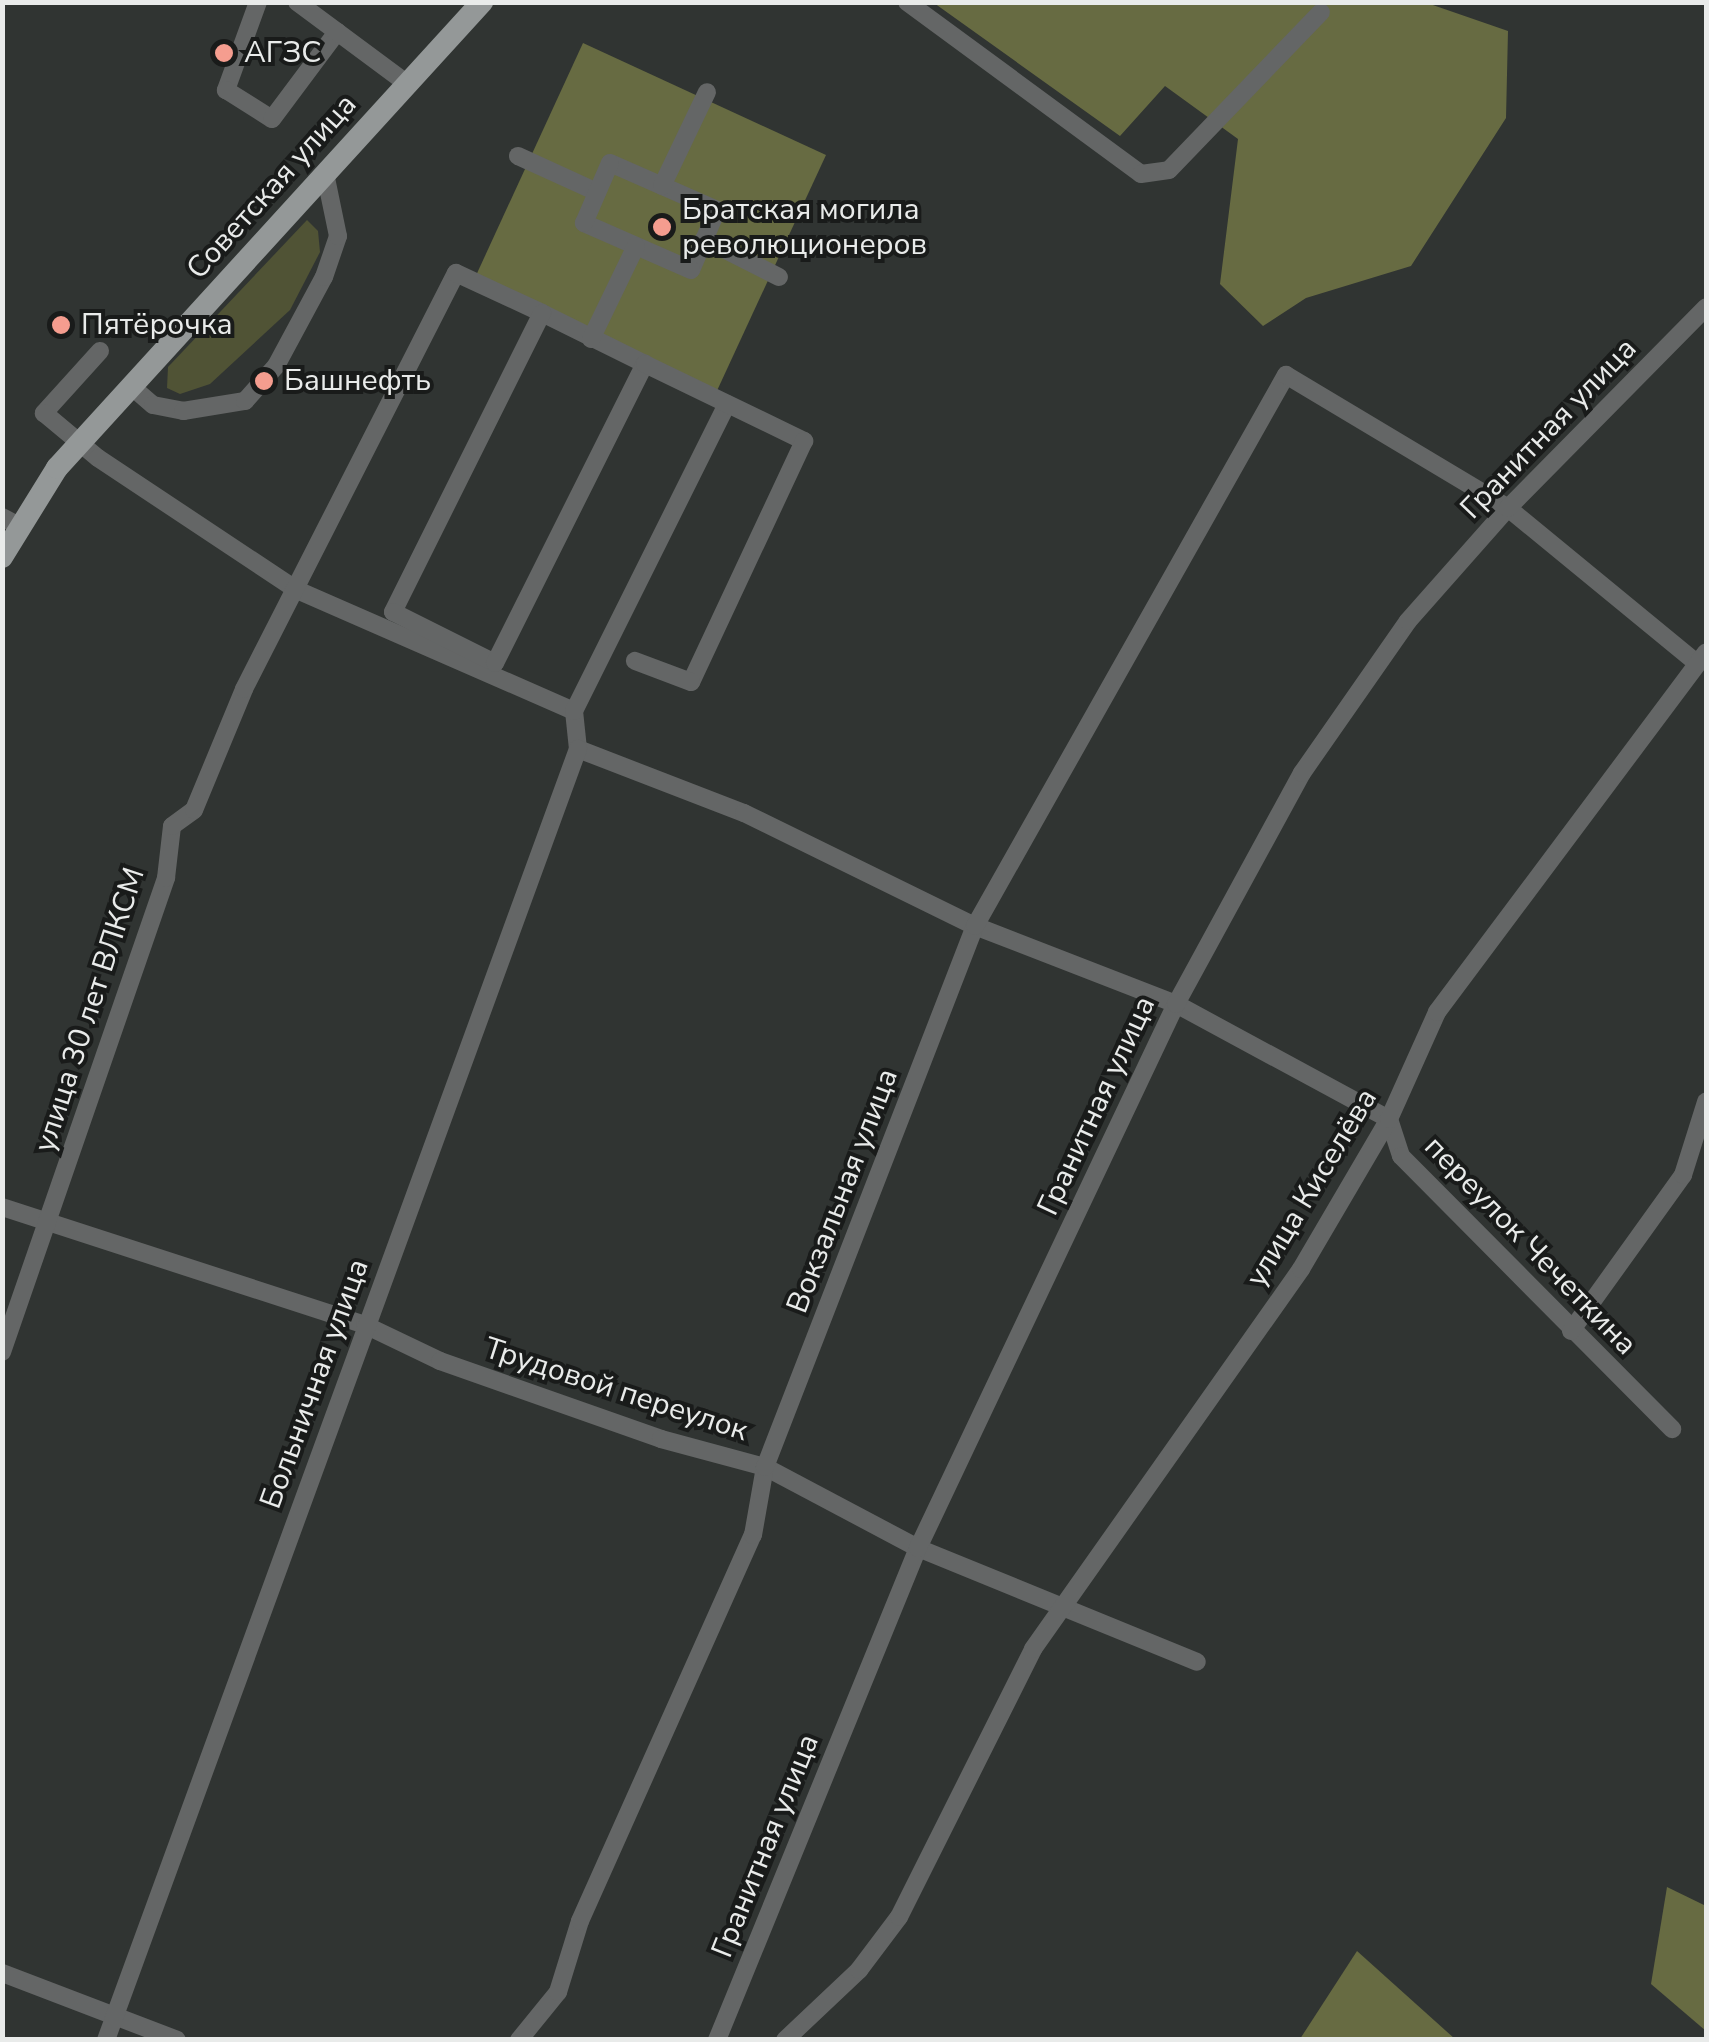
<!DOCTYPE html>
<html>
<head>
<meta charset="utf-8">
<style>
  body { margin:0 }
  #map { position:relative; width:1709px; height:2042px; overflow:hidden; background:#303432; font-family:"Nunito Sans",sans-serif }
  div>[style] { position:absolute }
  .green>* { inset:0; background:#505335 }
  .forest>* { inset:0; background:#676b42 }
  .minor>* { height:18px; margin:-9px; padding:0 9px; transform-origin:9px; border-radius:9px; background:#646666 }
  .major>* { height:22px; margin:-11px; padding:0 11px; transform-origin:11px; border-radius:11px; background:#949898 }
  .dots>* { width:28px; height:28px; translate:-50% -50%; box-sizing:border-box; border:5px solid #191b1a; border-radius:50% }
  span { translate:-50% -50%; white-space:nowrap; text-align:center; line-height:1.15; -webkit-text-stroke:8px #191b1a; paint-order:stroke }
  .poi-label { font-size:30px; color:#e9ebea }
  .left { translate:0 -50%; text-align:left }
  .street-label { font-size:30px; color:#e9ebea }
  .frame { position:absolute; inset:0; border:5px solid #e9ebea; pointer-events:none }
</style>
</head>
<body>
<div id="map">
  <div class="green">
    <div style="clip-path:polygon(307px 220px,318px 231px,320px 252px,290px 310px,210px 384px,180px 394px,167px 388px,168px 367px)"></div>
  </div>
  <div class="forest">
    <div style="clip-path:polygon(934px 3px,1427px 3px,1508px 31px,1506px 118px,1411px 266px,1306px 298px,1263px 326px,1220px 284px,1238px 139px,1165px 86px,1120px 136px)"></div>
    <div style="clip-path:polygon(583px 43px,826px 155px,715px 395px,473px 282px)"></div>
    <div style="clip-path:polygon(1667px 1887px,1706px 1906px,1706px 2031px,1651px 1984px)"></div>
    <div style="clip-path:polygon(1357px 1951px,1455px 2039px,1300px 2039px)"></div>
  </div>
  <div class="minor">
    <div style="left:258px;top:2px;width:94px;rotate:110deg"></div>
    <div style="left:226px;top:90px;width:54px;rotate:32.2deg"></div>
    <div style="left:272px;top:119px;width:109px;rotate:-53.2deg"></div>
    <div style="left:297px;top:2px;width:136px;rotate:36.6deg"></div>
    <div style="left:907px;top:2px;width:290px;rotate:36.3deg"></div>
    <div style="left:1141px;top:174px;width:28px;rotate:-8deg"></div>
    <div style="left:1169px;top:170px;width:219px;rotate:-46.1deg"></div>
    <div style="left:518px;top:156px;width:87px;rotate:24.5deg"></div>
    <div style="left:610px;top:163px;width:117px;rotate:23.7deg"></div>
    <div style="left:717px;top:210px;width:65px;rotate:113.4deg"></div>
    <div style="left:691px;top:270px;width:117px;rotate:-156.3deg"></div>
    <div style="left:584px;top:223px;width:65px;rotate:-66.6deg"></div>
    <div style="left:662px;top:186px;width:104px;rotate:-64.4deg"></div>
    <div style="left:704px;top:239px;width:84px;rotate:26.9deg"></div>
    <div style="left:542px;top:313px;width:115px;rotate:26.3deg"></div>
    <div style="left:591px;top:339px;width:103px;rotate:-64.2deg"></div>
    <div style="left:100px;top:351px;width:84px;rotate:132.1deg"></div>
    <div style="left:44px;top:413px;width:70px;rotate:39.8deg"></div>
    <div style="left:98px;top:458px;width:239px;rotate:33.6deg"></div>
    <div style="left:297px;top:590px;width:302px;rotate:23.6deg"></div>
    <div style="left:574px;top:711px;width:38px;rotate:84deg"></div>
    <div style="left:578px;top:749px;width:178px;rotate:21.1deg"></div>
    <div style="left:744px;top:813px;width:257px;rotate:26.1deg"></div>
    <div style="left:975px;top:926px;width:216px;rotate:21.2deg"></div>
    <div style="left:1176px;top:1004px;width:242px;rotate:28.4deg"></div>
    <div style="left:1389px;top:1119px;width:39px;rotate:72deg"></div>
    <div style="left:1401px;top:1156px;width:385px;rotate:45.2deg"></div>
    <div style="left:131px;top:386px;width:29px;rotate:41deg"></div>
    <div style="left:153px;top:405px;width:31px;rotate:11deg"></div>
    <div style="left:183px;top:411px;width:63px;rotate:-9.2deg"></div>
    <div style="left:245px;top:401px;width:47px;rotate:-48.5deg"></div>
    <div style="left:276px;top:366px;width:101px;rotate:-61.7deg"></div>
    <div style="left:324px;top:277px;width:43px;rotate:-71.1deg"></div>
    <div style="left:338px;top:236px;width:64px;rotate:-101.7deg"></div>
    <div style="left:2px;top:517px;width:17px;rotate:28deg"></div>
    <div style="left:574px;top:711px;width:343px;rotate:-63.5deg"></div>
    <div style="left:2px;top:1207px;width:382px;rotate:18deg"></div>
    <div style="left:365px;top:1325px;width:83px;rotate:25.6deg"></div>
    <div style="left:440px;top:1361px;width:234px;rotate:19.4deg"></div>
    <div style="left:661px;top:1439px;width:108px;rotate:15.1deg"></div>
    <div style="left:765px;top:1467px;width:173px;rotate:27.9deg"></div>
    <div style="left:918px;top:1548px;width:301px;rotate:22.2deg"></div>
    <div style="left:1571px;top:1331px;width:192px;rotate:-54.3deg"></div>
    <div style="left:1683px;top:1175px;width:77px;rotate:-72.5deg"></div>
    <div style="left:2px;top:1352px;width:502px;rotate:-70.91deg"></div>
    <div style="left:166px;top:878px;width:52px;rotate:-83.4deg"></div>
    <div style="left:172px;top:826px;width:27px;rotate:-36deg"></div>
    <div style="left:194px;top:810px;width:131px;rotate:-67.5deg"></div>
    <div style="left:244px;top:689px;width:467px;rotate:-63deg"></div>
    <div style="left:456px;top:273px;width:95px;rotate:24.9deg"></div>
    <div style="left:542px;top:313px;width:334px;rotate:116.5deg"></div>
    <div style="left:393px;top:612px;width:114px;rotate:26.6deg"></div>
    <div style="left:495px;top:663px;width:335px;rotate:-63.4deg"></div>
    <div style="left:645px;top:364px;width:177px;rotate:25.8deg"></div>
    <div style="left:804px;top:441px;width:266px;rotate:115.1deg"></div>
    <div style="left:691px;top:682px;width:60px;rotate:-159.4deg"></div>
    <div style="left:2px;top:1973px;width:187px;rotate:20.9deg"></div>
    <div style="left:106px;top:2040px;width:1375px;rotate:-69.92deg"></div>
    <div style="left:519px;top:2040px;width:62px;rotate:-50.9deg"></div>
    <div style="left:558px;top:1992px;width:74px;rotate:-72.8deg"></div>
    <div style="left:580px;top:1921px;width:423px;rotate:-65.9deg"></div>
    <div style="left:753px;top:1535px;width:69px;rotate:-80deg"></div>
    <div style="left:765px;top:1467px;width:580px;rotate:-68.79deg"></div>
    <div style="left:975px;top:926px;width:633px;rotate:-60.56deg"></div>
    <div style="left:1286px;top:375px;width:259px;rotate:30.9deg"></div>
    <div style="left:1508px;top:508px;width:244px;rotate:39.4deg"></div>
    <div style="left:717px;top:2040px;width:531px;rotate:-67.78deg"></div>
    <div style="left:918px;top:1548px;width:602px;rotate:-64.63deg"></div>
    <div style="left:1176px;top:1004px;width:263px;rotate:-61.4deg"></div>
    <div style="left:1302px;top:773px;width:185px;rotate:-55.1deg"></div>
    <div style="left:1408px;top:621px;width:151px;rotate:-48.5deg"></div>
    <div style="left:1508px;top:508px;width:282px;rotate:-45.4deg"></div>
    <div style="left:785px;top:2040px;width:102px;rotate:-43.4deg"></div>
    <div style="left:859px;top:1970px;width:66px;rotate:-53deg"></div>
    <div style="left:899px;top:1917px;width:300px;rotate:-63.4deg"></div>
    <div style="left:1033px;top:1649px;width:465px;rotate:-54.8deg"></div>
    <div style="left:1301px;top:1269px;width:174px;rotate:-59.6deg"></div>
    <div style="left:1389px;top:1119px;width:117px;rotate:-65.8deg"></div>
    <div style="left:1437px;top:1012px;width:449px;rotate:-53.2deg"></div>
  </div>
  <div class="major">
    <div style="left:2px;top:557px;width:105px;rotate:-58.3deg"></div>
    <div style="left:57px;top:468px;width:631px;rotate:-47.63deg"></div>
  </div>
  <div class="dots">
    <div style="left:224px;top:53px;background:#f59d8f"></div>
    <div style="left:662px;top:227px;background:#f59d8f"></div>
    <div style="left:61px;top:325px;background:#f59d8f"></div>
    <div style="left:264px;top:381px;background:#f59d8f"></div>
  </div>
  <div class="poi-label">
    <span class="left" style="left:244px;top:53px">АГЗС</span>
    <span class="left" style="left:682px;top:227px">Братская могила<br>революционеров</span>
    <span class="left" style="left:81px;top:325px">Пятёрочка</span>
    <span class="left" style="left:284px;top:381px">Башнефть</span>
  </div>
  <div class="street-label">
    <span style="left:272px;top:187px;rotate:-48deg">Советская улица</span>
    <span style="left:1549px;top:429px;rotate:-46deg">Гранитная улица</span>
    <span style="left:90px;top:1010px;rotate:-72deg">улица 30 лет ВЛКСМ</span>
    <span style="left:1097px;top:1106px;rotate:-65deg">Гранитная улица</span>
    <span style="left:1312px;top:1188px;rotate:-59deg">улица Киселёва</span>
    <span style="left:843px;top:1191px;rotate:-69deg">Вокзальная улица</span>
    <span style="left:1530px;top:1246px;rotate:46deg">переулок Чечеткина</span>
    <span style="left:315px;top:1384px;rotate:-70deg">Больничная улица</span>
    <span style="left:616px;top:1390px;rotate:18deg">Трудовой переулок</span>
    <span style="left:766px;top:1846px;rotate:-68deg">Гранитная улица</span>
  </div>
  <div class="frame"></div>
</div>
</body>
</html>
